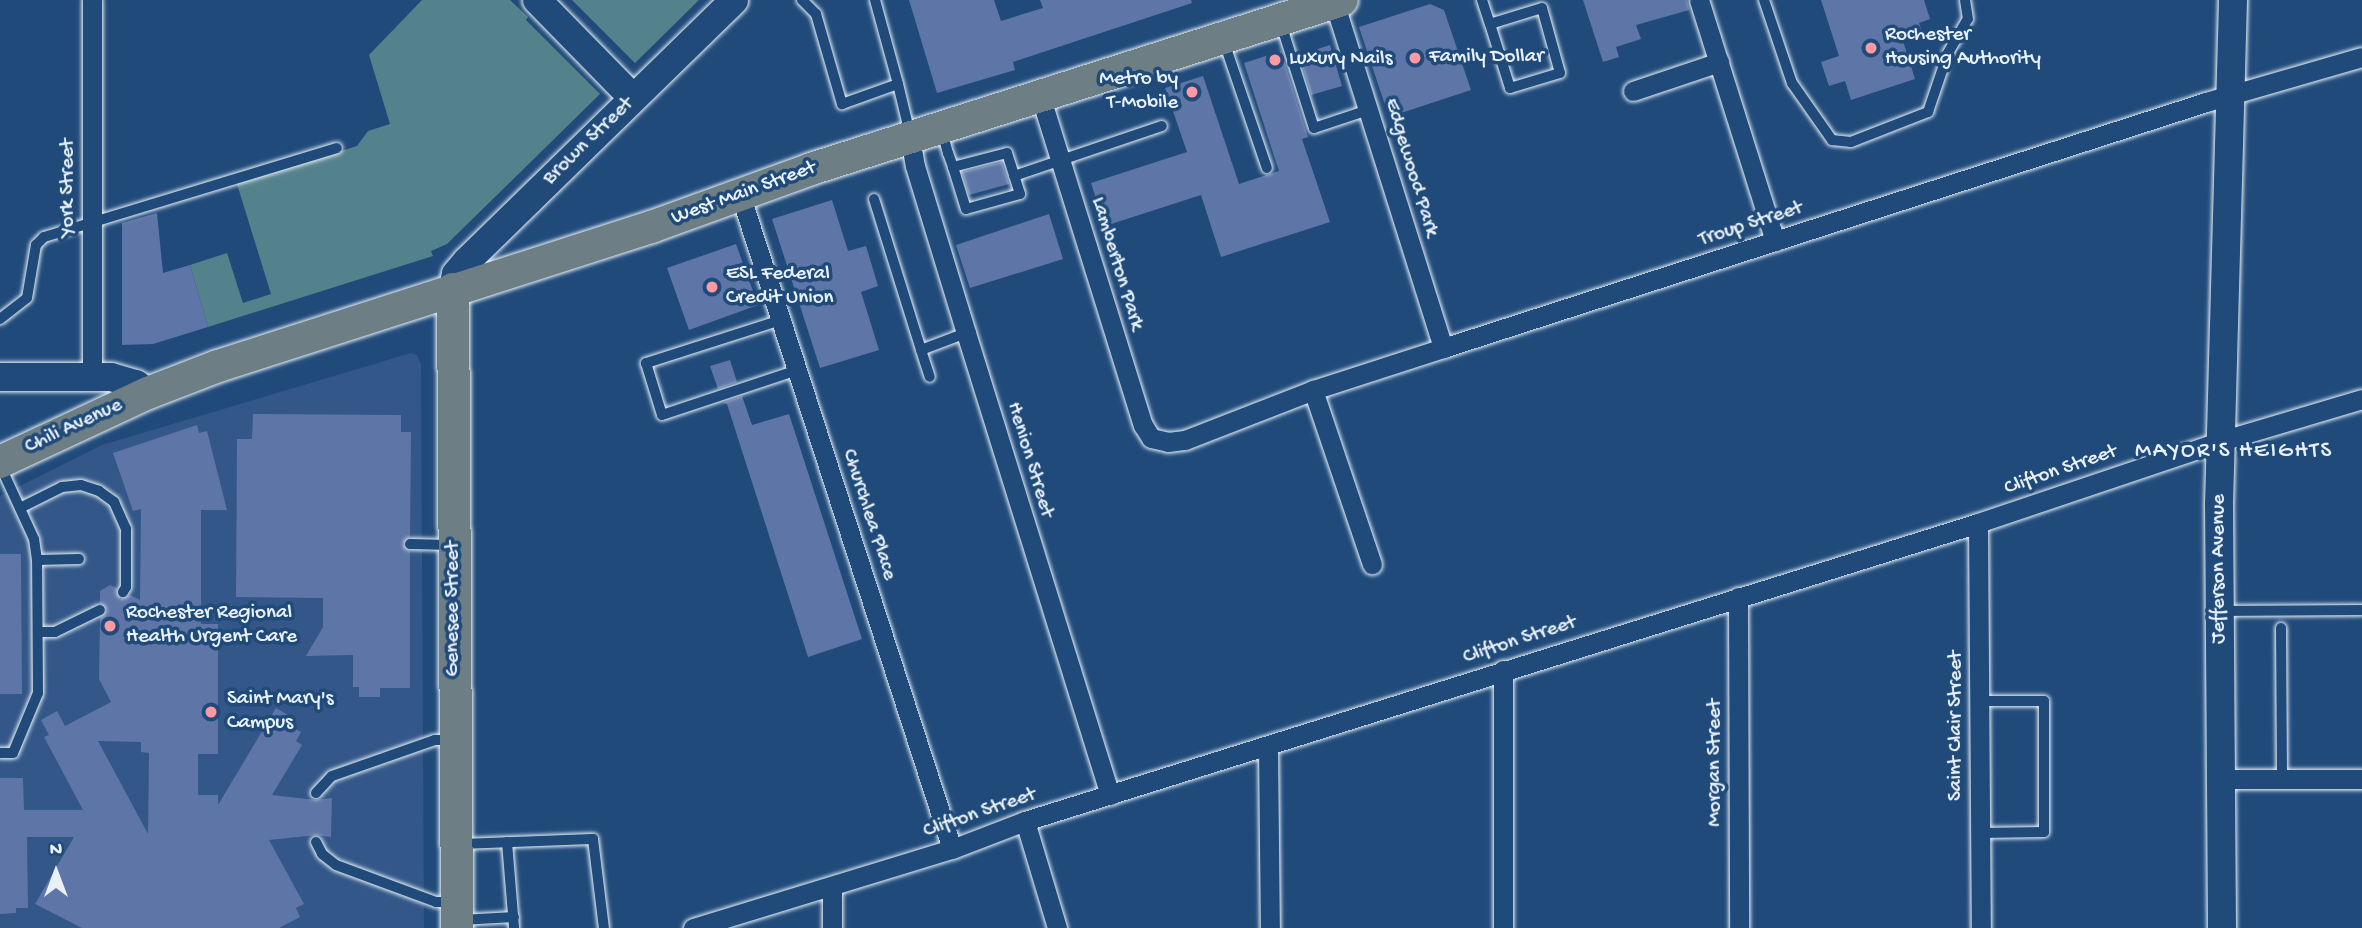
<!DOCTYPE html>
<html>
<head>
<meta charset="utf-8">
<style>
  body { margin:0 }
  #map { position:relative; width:2362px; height:928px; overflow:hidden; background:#1f4a7a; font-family:"Gochi Hand",sans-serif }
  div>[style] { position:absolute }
  .built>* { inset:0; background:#325788 }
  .green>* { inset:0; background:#54828c }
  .building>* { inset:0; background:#5e76a7 }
  .roads { filter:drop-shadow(0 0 2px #e8f1f8) drop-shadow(0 0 2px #e8f1f8) }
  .lane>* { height:10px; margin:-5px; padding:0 5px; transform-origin:5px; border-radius:5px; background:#1f4a7a }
  .street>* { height:19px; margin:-9.5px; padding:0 9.5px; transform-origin:9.5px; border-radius:9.5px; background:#1f4a7a }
  .secondary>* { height:28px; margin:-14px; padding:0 14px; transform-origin:14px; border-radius:14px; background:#1f4a7a }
  .primary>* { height:32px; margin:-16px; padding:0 16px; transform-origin:16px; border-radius:16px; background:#6d7e84 }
  .dots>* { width:19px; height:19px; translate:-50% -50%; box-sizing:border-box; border:4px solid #1f4a7a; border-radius:50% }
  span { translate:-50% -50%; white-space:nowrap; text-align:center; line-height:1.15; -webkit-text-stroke:7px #1f4a7a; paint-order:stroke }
  .poi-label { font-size:21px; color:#e8f1f8 }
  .left { translate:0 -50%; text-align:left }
  .right { translate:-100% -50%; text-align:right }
  .street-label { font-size:21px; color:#e8f1f8 }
  .neighbourhood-label { font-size:23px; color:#e8f1f8; letter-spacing:2px }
  .north { position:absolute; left:21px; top:837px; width:70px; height:70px; -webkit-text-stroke:5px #1f4a7a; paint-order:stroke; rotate:0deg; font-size:19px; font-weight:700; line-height:28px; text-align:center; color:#e8f1f8 }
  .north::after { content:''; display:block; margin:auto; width:24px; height:32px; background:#e8f1f8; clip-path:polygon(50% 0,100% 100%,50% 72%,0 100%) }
</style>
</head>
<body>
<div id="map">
  <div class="built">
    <div style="clip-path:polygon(411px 353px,417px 355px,421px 364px,424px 928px,0 928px,0 496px,102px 445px)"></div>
  </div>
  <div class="green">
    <div style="clip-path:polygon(422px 0,510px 0,528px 17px,526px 20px,600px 94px,447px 244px,431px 251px,433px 256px,208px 327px,190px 265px,227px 253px,243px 303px,271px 294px,237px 184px,357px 146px,368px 131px,390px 124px,369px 55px)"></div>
    <div style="clip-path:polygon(572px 0,699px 0,635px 63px)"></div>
  </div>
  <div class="building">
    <div style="clip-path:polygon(909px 0,994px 0,1001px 21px,1043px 8px,1040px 0,1191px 0,1192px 3px,1013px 62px,1015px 70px,937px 93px)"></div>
    <div style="clip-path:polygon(1583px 0,1687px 0,1689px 10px,1636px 25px,1641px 39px,1616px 47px,1619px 57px,1603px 62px)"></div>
    <div style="clip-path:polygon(1821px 0,1924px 0,1930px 19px,1919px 23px,1923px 35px,1903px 41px,1915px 79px,1851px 100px,1845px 81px,1829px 86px,1821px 62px,1839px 56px)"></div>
    <div style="clip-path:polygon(1430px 4px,1444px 10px,1471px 90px,1389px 117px,1359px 27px)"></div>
    <div style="clip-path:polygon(1330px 45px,1342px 86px,1311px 95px,1299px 55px)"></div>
    <div style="clip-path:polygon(1281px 51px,1308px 137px,1302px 139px,1330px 222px,1221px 257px,1201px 195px,1105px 226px,1091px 183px,1187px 152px,1165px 88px,1203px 76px,1239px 184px,1279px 171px,1244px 63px)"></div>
    <div style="clip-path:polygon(1002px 162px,1009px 184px,969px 195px,962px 172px)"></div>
    <div style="clip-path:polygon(832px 200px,848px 251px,866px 246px,878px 286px,861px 292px,879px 350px,820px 368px,772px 219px)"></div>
    <div style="clip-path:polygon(157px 213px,163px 273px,190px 265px,208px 327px,153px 344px,122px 345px,122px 223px)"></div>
    <div style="clip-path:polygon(1049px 214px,1063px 259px,970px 288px,956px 245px)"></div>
    <div style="clip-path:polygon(736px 244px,758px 305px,689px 330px,667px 268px)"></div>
    <div style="clip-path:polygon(730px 360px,737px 382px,718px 389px,710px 366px)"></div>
    <div style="clip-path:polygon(742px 396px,752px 425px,789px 414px,862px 639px,808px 657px,727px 404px,723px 403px)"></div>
    <div style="clip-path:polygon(253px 414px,401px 415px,401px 432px,411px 432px,410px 537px,403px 544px,410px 551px,410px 688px,380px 688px,380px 697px,359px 697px,359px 687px,353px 687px,353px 655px,306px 656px,323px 627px,323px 598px,236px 597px,237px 439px,252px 439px)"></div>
    <div style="clip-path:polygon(evenodd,197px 425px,199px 433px,207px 431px,227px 510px,201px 510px,201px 624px,218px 624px,218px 754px,198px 754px,198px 795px,218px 795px,218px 805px,276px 708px,290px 716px,286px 724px,301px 732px,296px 741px,302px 745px,272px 795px,315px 800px,332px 798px,331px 837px,316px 835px,269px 840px,304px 904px,296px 908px,300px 917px,279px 928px,82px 928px,35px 904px,74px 837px,27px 837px,28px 908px,16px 908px,16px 913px,0 914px,0 778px,23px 778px,24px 810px,83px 810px,44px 737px,49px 735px,41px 720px,57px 711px,65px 726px,111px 702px,99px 679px,100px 618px,107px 610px,100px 603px,100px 591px,110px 585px,117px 588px,120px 599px,130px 595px,140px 600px,141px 509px,133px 511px,113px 453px,197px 425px,98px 741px,141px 742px,141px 752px,149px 753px,148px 834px,98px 741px)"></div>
    <div style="clip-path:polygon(0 554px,21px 554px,22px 694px,0 694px)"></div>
  </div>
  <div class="roads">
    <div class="lane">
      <div style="left:802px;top:0;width:20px;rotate:45deg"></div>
      <div style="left:816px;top:14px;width:94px;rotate:73.9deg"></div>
      <div style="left:842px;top:104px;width:59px;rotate:-19.7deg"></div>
      <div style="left:898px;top:84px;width:51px;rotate:76.5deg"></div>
      <div style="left:875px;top:0;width:87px;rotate:74.7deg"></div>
      <div style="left:1482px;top:0;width:25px;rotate:72deg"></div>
      <div style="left:1490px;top:24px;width:67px;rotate:72.6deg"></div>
      <div style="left:1510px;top:88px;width:52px;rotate:-16.7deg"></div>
      <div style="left:1560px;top:73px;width:67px;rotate:-105.5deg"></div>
      <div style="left:1542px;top:8px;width:54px;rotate:162.9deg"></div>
      <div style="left:1764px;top:0;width:88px;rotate:71.4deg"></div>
      <div style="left:1792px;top:83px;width:70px;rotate:54.9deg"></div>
      <div style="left:1832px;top:140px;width:19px;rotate:6deg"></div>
      <div style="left:1851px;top:142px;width:83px;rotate:-21.3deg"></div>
      <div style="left:1928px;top:112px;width:62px;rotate:-71.3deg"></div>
      <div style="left:1948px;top:53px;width:39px;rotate:-60deg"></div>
      <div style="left:1968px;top:19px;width:19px;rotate:-99deg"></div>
      <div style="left:1281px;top:24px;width:109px;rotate:72.4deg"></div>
      <div style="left:1314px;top:128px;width:57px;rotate:-18.4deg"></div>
      <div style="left:1224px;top:42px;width:133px;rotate:71.2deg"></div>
      <div style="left:942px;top:131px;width:23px;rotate:75deg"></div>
      <div style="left:948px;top:153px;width:15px;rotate:70deg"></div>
      <div style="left:953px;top:167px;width:44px;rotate:72.8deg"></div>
      <div style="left:966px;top:209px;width:56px;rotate:-15.5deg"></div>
      <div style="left:1020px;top:194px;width:43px;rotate:-107.6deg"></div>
      <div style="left:1007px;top:153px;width:56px;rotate:165.5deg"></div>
      <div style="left:1014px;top:176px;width:156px;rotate:-18.7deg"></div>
      <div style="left:874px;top:199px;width:158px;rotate:72.7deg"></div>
      <div style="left:921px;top:350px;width:48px;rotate:-20.7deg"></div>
      <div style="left:0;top:319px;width:34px;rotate:-38deg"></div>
      <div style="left:27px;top:298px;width:54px;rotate:-80.4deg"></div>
      <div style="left:36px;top:245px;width:11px;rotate:-45deg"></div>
      <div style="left:44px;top:237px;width:306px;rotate:-16.9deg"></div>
      <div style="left:781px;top:320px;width:142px;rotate:162.3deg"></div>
      <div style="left:646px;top:363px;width:54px;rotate:72.9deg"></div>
      <div style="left:662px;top:415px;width:142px;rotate:-18.4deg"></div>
      <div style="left:921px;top:350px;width:28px;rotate:72deg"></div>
      <div style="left:20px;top:508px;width:47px;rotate:-26.6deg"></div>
      <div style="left:62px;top:487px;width:19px;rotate:-6deg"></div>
      <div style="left:81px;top:485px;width:19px;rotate:18deg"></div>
      <div style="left:99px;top:491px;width:19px;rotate:36deg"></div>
      <div style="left:114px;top:502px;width:30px;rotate:66deg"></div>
      <div style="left:126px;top:529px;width:58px;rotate:90deg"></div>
      <div style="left:126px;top:587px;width:6px;rotate:121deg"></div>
      <div style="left:410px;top:544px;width:41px;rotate:1.4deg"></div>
      <div style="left:37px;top:560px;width:42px;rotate:-1.4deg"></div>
      <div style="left:2221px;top:611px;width:141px;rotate:-0.4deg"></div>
      <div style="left:2281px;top:628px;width:151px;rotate:89.6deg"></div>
      <div style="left:38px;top:632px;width:17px"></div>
      <div style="left:55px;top:632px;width:50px;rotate:-26.1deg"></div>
      <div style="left:1979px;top:701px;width:65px"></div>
      <div style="left:2044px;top:701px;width:131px;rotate:90deg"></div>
      <div style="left:2044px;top:832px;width:64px;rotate:179.1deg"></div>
      <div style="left:0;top:753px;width:13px"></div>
      <div style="left:13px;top:753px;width:65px;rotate:-67.4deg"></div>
      <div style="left:38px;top:693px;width:133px;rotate:-90.4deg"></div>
      <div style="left:37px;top:560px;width:21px;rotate:-98deg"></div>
      <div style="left:34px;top:539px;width:81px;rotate:-114.7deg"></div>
      <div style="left:316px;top:793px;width:23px;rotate:-47deg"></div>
      <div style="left:332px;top:776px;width:109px;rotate:-19.3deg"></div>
      <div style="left:435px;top:740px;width:16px"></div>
      <div style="left:316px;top:842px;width:13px;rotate:63deg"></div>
      <div style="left:322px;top:854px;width:18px;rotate:38deg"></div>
      <div style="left:336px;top:865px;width:107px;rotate:20.3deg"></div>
      <div style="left:436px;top:902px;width:15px"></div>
      <div style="left:507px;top:842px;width:86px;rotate:85.3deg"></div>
      <div style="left:460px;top:844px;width:133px;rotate:-2.2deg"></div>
      <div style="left:593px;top:839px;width:90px;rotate:83deg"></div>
      <div style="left:461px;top:920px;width:53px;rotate:-3.2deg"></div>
    </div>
    <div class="street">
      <div style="left:92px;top:0;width:376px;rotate:90deg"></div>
      <div style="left:1699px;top:0;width:253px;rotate:72.5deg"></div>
      <div style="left:1334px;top:2px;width:363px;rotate:72.5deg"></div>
      <div style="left:1633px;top:91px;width:91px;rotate:-18.6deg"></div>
      <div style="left:1040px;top:95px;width:346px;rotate:72.7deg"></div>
      <div style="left:1143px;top:425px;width:15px;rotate:58deg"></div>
      <div style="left:1151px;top:438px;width:17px;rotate:13deg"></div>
      <div style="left:1168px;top:442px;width:17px;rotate:-7deg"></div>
      <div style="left:1185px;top:440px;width:137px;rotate:-21.3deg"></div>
      <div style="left:1313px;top:390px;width:137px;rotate:-17.9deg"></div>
      <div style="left:1443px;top:348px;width:802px;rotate:-17.87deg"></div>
      <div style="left:2206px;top:102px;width:162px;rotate:-16.1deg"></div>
      <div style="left:910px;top:138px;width:28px;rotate:80deg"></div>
      <div style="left:915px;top:166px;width:175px;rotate:73deg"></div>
      <div style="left:966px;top:333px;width:484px;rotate:72.7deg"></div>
      <div style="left:740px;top:194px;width:688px;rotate:72.07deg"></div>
      <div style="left:1313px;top:390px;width:184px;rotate:71.3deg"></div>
      <div style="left:1978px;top:523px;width:405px;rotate:89.6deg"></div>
      <div style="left:1738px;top:597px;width:331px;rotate:89.8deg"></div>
      <div style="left:1268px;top:747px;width:181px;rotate:89.4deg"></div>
      <div style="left:2221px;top:779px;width:141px"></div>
      <div style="left:1025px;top:821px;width:112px;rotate:73.3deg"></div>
      <div style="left:832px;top:886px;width:42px;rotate:90deg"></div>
      <div style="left:693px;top:928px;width:271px;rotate:-17deg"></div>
      <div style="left:952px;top:849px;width:78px;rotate:-21deg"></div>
      <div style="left:1025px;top:821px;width:999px;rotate:-17.36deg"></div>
      <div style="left:1978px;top:523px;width:256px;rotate:-18.6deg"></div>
      <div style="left:2221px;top:441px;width:147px;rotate:-16.6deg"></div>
      <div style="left:1503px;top:928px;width:258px;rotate:-90deg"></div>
    </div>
    <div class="secondary">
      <div style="left:537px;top:0;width:137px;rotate:45.6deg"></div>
      <div style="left:453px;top:289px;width:15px;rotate:-79deg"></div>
      <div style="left:456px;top:274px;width:17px;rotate:-50deg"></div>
      <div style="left:467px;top:261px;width:373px;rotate:-44.3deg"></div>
      <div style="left:0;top:377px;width:111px"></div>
      <div style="left:111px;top:377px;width:26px;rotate:16deg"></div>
      <div style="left:136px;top:384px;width:15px;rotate:37deg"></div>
      <div style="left:2222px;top:928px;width:423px;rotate:-90.4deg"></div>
      <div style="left:2219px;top:505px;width:505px;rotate:-88.41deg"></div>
    </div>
    <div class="primary">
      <div style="left:453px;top:289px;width:639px;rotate:89.64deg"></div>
      <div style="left:0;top:462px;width:163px;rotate:-25deg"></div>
      <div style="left:148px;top:393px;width:75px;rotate:-21.1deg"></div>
      <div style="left:218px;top:366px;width:455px;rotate:-17.8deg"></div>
      <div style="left:651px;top:227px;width:170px;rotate:-19.9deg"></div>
      <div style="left:811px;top:169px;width:557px;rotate:-17.65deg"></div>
    </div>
  </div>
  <div class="dots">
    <div style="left:1871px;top:48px;background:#ff9aa2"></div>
    <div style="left:1415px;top:58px;background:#ff9aa2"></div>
    <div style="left:1275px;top:60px;background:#ff9aa2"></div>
    <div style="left:1192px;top:92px;background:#ff9aa2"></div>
    <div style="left:712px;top:287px;background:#ff9aa2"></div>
    <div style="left:110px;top:626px;background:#ff9aa2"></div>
    <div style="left:211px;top:712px;background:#ff9aa2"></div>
  </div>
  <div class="poi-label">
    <span class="left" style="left:1885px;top:48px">Rochester<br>Housing Authority</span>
    <span class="left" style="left:1429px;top:58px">Family Dollar</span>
    <span class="left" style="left:1289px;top:60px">Luxury Nails</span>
    <span class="right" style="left:1178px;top:92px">Metro by<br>T-Mobile</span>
    <span class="left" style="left:726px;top:287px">ESL Federal<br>Credit Union</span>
    <span class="left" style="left:126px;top:626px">Rochester Regional<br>Health Urgent Care</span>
    <span class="left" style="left:227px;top:712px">Saint Mary's<br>Campus</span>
  </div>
  <div class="street-label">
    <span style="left:589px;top:142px;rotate:-44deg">Brown Street</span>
    <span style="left:1410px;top:168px;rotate:73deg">Edgewood Park</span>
    <span style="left:69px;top:188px;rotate:-90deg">York Street</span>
    <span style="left:744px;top:194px;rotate:-20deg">West Main Street</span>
    <span style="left:1751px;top:225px;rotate:-18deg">Troup Street</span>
    <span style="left:1116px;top:264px;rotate:73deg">Lamberton Park</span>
    <span style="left:74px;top:427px;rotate:-25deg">Chili Avenue</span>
    <span style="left:1029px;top:460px;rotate:73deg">Henion Street</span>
    <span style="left:2061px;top:471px;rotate:-19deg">Clifton Street</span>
    <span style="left:868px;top:515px;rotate:72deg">Churchlea Place</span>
    <span style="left:2220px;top:569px;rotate:-90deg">Jefferson Avenue</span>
    <span style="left:454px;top:609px;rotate:-90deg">Genesee Street</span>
    <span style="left:1520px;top:641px;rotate:-18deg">Clifton Street</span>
    <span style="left:1957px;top:726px;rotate:-90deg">Saint Clair Street</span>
    <span style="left:1716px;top:763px;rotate:-90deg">Morgan Street</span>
    <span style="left:980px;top:814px;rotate:-19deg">Clifton Street</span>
  </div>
  <div class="neighbourhood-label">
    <span style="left:2234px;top:452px">MAYOR'S HEIGHTS</span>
  </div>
  <div class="north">N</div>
</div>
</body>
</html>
